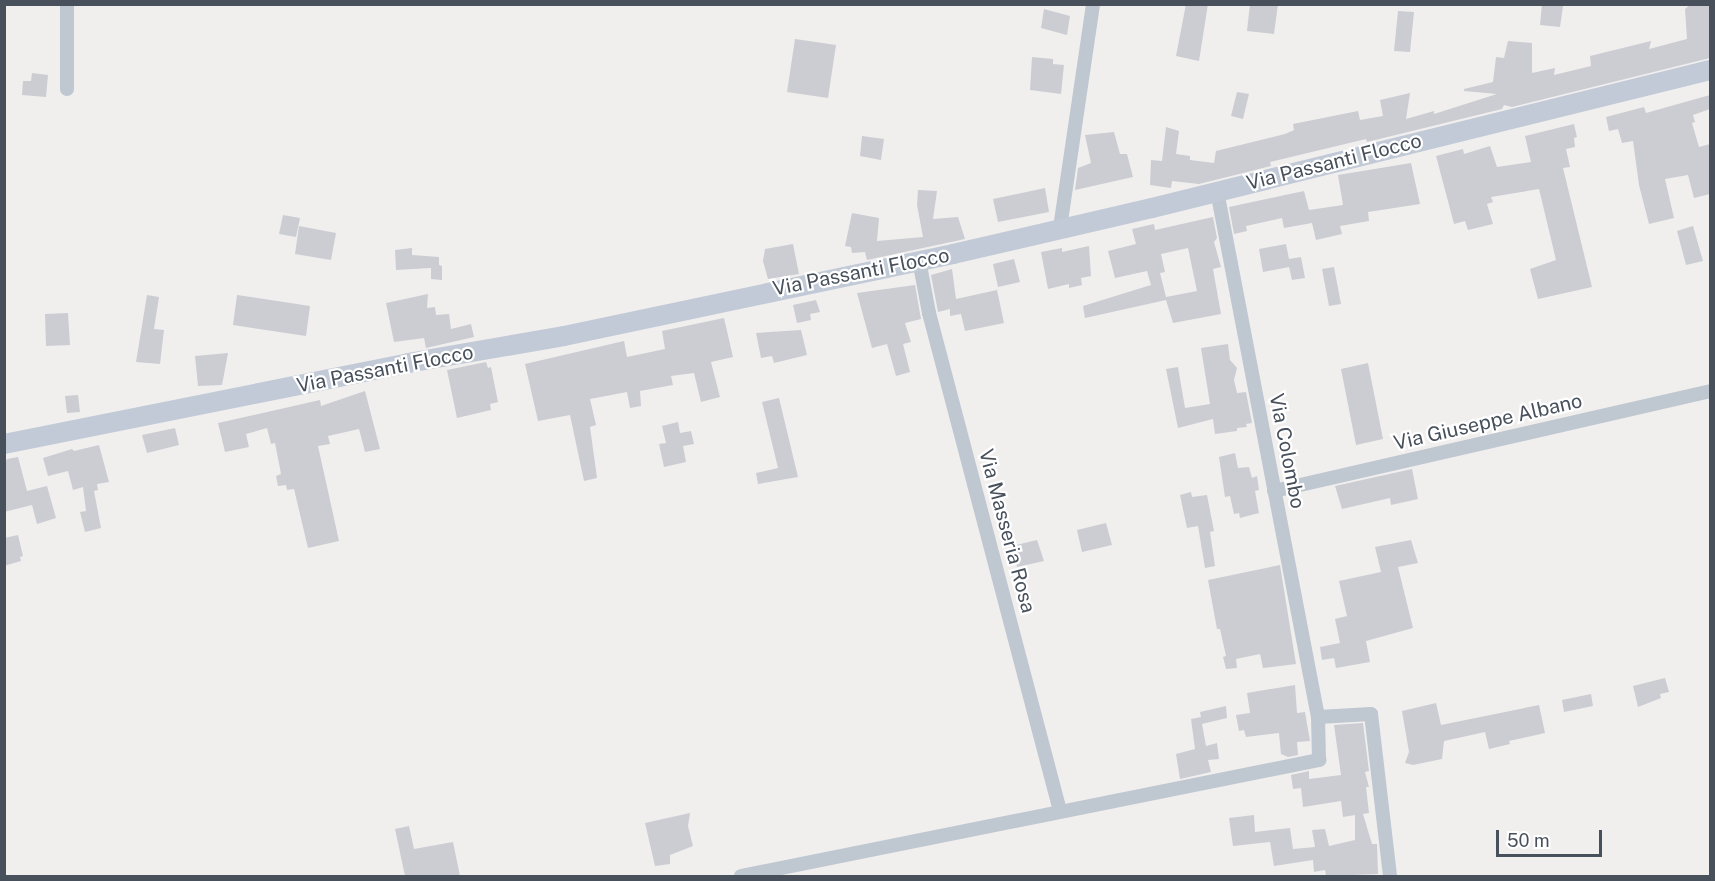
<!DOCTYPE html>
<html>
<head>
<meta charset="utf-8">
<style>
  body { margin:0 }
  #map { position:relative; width:1715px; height:881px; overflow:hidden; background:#f1eeee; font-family:"Public Sans",sans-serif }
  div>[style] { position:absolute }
  .building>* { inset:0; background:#cbcdd3 }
  .street>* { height:14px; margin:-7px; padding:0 7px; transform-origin:7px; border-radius:7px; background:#bfc7d0 }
  .secondary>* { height:20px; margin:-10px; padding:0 10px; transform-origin:10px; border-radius:10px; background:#c1cad6 }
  span { translate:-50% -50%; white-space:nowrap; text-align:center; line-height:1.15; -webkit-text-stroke:4.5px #fff; paint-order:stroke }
  .street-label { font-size:20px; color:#47505b }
  .frame { position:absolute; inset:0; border:6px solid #47505b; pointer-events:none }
  .scale { position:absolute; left:1496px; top:830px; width:106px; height:27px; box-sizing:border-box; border:3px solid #47505b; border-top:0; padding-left:8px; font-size:18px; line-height:21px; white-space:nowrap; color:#47505b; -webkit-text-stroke:4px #fff; paint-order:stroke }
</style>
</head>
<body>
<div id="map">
  <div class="building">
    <div style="clip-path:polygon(1186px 4px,1208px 4px,1199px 61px,1176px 56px)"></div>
    <div style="clip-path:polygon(1250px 4px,1278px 4px,1274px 34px,1247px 31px)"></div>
    <div style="clip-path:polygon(1542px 4px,1563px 6px,1560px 27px,1540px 25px)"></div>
    <div style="clip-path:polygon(1691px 4px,1710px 4px,1710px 58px,1512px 107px,1504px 105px,1502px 109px,1367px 142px,1366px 139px,1270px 162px,1271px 166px,1199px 184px,1172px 181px,1171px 188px,1150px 185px,1151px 160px,1162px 161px,1166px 127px,1179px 131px,1176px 154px,1190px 156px,1190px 160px,1214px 163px,1216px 151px,1285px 134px,1294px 130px,1293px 124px,1358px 111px,1360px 120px,1383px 116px,1380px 100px,1410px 93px,1406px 119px,1434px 111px,1434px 114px,1497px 94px,1464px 91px,1464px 89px,1493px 82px,1496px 57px,1504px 58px,1508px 41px,1532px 43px,1532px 73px,1555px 68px,1554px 75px,1591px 66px,1590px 56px,1651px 41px,1649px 49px,1687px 39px,1685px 9px)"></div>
    <div style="clip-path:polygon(1044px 9px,1070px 16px,1067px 35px,1041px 28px)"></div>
    <div style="clip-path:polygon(1398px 11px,1414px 12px,1410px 52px,1394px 51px)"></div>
    <div style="clip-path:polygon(795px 39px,836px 45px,828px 98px,787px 92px)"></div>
    <div style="clip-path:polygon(1032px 57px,1053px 59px,1053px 64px,1064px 65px,1061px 94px,1030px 90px)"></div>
    <div style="clip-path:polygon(32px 73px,48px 75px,46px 97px,22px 95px,23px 81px,31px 81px)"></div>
    <div style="clip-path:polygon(1237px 92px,1249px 94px,1243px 119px,1231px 116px)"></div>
    <div style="clip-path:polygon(1710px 95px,1710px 109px,1693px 115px,1695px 122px,1692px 123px,1699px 147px,1710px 144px,1710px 194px,1694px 198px,1688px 175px,1665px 179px,1674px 218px,1649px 224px,1639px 185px,1633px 141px,1622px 143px,1618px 129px,1609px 131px,1606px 117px,1644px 107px,1646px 113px)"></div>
    <div style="clip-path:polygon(1574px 124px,1577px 137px,1574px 138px,1575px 147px,1566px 149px,1570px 167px,1563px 168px,1592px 287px,1538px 299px,1530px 269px,1556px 260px,1539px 189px,1491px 197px,1493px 202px,1487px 204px,1493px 224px,1468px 230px,1465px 221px,1454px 224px,1436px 156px,1463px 149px,1464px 154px,1490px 146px,1497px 167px,1531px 162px,1525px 136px)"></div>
    <div style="clip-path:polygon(1114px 132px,1120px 154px,1127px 154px,1133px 177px,1075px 190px,1078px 168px,1091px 163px,1085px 135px)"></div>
    <div style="clip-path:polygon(862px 136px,884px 139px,881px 160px,860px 156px)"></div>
    <div style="clip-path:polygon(1411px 163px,1420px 204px,1368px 212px,1369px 221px,1340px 226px,1342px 234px,1316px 240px,1312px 223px,1284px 228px,1282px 218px,1246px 226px,1247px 231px,1234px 234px,1229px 207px,1304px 191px,1309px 210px,1343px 205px,1338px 175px)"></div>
    <div style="clip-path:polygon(1045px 188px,1049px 212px,998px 222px,993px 199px)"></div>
    <div style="clip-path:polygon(918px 190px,937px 191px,933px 219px,958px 217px,965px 239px,867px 260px,865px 252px,852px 253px,851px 247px,845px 246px,852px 213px,879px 218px,877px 241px,923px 237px,917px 205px)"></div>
    <div style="clip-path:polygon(283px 215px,300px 218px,296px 237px,279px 234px)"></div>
    <div style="clip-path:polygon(evenodd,1213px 217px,1217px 238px,1214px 242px,1221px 267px,1213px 269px,1221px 314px,1173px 323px,1166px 300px,1085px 318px,1083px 306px,1151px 285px,1147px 271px,1115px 278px,1108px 251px,1136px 244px,1132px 229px,1154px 224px,1155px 230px,1213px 217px,1188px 248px,1197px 291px,1166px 297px,1160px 273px,1165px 272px,1161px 254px,1188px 248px)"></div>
    <div style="clip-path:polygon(299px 226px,336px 233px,331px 260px,295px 254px)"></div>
    <div style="clip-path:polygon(1693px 226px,1703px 261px,1686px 265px,1677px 231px)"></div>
    <div style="clip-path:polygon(793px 244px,799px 274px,768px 279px,763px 261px,765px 249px)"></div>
    <div style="clip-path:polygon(1286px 244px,1289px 259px,1301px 257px,1305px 278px,1292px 280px,1289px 267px,1263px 272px,1259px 249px)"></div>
    <div style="clip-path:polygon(1089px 246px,1091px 276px,1081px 278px,1082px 285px,1069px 288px,1069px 284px,1048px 289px,1041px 252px,1062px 248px,1062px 252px)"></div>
    <div style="clip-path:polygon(412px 248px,412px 255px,439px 257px,439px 265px,442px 266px,442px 280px,431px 279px,431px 268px,396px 270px,395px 250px)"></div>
    <div style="clip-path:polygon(1014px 259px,1020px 282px,998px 287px,993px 264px)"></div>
    <div style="clip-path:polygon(1334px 267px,1341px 304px,1329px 306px,1322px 269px)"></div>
    <div style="clip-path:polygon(952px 269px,956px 299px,997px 290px,1004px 323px,965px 331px,961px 314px,950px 316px,950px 309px,938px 312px,931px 275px)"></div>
    <div style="clip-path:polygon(915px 285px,921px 319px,905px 323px,911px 342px,903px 344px,910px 372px,896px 376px,887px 344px,872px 348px,857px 293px)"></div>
    <div style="clip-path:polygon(428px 294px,427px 308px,435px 307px,436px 315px,449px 314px,451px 329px,471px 324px,474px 337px,426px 348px,424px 338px,394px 342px,386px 303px)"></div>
    <div style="clip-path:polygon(147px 295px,159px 297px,154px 329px,164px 330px,160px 364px,136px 362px)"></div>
    <div style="clip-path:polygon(237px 295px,310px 306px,306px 336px,233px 325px)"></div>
    <div style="clip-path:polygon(816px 300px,820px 312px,810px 314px,811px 320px,797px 323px,793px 305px)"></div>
    <div style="clip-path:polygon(68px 313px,70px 345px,46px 346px,45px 314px)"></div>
    <div style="clip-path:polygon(724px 318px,733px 357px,711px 362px,720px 397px,701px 402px,694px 373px,671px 376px,673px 385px,640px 391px,641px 406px,630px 408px,627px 392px,590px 399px,596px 425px,590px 427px,597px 478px,584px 481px,570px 415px,538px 421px,525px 364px,624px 341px,627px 357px,665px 349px,662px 331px)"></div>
    <div style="clip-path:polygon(801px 330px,807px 355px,774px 363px,772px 356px,761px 358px,756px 333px)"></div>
    <div style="clip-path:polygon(1228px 344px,1230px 360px,1237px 368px,1234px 380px,1237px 393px,1246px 392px,1252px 423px,1246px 424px,1247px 427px,1237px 428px,1237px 431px,1215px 434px,1213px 419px,1178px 428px,1166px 369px,1178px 367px,1185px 408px,1210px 404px,1201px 348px)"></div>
    <div style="clip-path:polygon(228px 353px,222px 385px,198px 386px,195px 356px)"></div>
    <div style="clip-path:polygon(486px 362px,488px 368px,491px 367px,498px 402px,490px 404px,491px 410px,457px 418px,447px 370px)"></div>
    <div style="clip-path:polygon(1368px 363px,1383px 439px,1356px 445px,1341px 369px)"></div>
    <div style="clip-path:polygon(365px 391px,380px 449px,365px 452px,359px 429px,328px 436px,330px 444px,318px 446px,339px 541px,308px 548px,294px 489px,287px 490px,286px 485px,278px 486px,276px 476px,281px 474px,275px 443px,271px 444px,267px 428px,246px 434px,249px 447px,225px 452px,218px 423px,320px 400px,321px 406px)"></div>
    <div style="clip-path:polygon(78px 395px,80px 412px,67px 413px,65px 396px)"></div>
    <div style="clip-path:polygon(779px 398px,798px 477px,758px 484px,756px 473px,778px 468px,762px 402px)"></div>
    <div style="clip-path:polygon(678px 422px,680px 433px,691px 431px,694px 444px,683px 446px,686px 462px,664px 467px,659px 444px,666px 443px,662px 426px)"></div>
    <div style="clip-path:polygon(175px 428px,179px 445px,147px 453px,142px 435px)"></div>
    <div style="clip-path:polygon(99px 445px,109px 482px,97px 484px,98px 490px,94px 491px,101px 528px,85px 532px,80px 512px,86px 511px,83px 487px,73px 490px,68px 471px,48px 476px,43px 458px,72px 449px,74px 451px)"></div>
    <div style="clip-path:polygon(1235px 453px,1238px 468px,1249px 467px,1252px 478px,1257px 476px,1259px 490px,1255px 491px,1259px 513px,1240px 518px,1239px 513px,1234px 514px,1230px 496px,1225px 497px,1219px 457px)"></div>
    <div style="clip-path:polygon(18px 457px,27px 491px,47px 486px,56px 518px,37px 524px,32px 505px,4px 512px,4px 465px,7px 459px)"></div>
    <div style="clip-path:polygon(1412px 469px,1418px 499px,1391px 505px,1390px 498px,1342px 509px,1335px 486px)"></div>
    <div style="clip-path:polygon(1191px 492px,1192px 497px,1207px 495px,1214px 531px,1210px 532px,1215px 566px,1205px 568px,1198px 526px,1187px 528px,1180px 495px)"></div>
    <div style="clip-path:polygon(1106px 523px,1112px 545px,1082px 552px,1077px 530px)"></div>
    <div style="clip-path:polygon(18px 535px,23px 556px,20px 557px,21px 561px,4px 566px,4px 538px)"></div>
    <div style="clip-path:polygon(1037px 540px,1044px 561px,1017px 567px,1012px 546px)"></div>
    <div style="clip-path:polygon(1411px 540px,1418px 563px,1398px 567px,1413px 628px,1366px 641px,1370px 662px,1336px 668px,1334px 658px,1322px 660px,1320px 647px,1340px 643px,1335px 619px,1347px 616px,1339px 581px,1381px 572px,1375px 547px)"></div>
    <div style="clip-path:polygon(1280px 565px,1296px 664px,1263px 668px,1260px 654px,1236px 659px,1237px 668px,1226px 669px,1223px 657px,1226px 656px,1220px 629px,1217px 629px,1208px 580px)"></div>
    <div style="clip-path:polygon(1665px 678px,1669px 692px,1660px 694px,1661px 698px,1638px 707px,1633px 686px)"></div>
    <div style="clip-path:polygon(1295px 685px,1297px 713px,1305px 712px,1310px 741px,1297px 742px,1298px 755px,1288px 757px,1281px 754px,1279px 733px,1246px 737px,1244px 730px,1239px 731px,1236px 715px,1250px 713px,1247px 693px)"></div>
    <div style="clip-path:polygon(1591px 694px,1593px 706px,1564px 712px,1562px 700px)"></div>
    <div style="clip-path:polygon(1436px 703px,1441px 725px,1539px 705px,1545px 733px,1509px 741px,1510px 744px,1489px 749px,1485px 732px,1444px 741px,1442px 759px,1413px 765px,1405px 763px,1409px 752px,1402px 711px)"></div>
    <div style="clip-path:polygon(1226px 706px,1227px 718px,1202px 724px,1206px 746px,1217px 743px,1219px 759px,1208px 760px,1211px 772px,1180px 779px,1176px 754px,1195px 749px,1191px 719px,1201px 717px,1200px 712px)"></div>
    <div style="clip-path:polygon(1363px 723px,1369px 771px,1365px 772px,1369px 787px,1366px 787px,1369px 813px,1363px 814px,1372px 844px,1377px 844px,1378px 874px,1326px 876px,1325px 870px,1314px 872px,1313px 860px,1274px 866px,1270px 842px,1233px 846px,1229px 818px,1254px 815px,1255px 832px,1290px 828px,1293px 849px,1315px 847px,1312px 830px,1325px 829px,1329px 846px,1355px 840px,1355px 815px,1343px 817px,1341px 801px,1303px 807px,1301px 788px,1293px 789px,1291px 775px,1309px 771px,1309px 779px,1341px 775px,1334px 725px)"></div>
    <div style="clip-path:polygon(690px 813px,688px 826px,693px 846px,670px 855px,670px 864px,655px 866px,645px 823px)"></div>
    <div style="clip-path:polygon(409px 826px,414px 849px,453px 842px,460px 876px,405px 876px,395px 829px)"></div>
  </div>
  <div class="street">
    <div style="left:67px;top:89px;width:85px;rotate:-90deg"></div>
    <div style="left:1217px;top:191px;width:536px;rotate:79.13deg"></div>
    <div style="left:1318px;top:717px;width:53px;rotate:-3.2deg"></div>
    <div style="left:1371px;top:714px;width:163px;rotate:83.3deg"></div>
    <div style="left:1060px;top:228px;width:226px;rotate:-81.6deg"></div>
    <div style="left:919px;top:260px;width:54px;rotate:79.3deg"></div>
    <div style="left:929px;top:313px;width:515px;rotate:75.26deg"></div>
    <div style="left:1274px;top:491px;width:447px;rotate:-12.9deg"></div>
    <div style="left:741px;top:876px;width:590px;rotate:-11.35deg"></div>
    <div style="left:1319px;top:760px;width:43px;rotate:-91.3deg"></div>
  </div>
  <div class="secondary">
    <div style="left:4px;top:444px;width:412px;rotate:-11.3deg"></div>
    <div style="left:408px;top:363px;width:158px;rotate:-9.8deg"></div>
    <div style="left:564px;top:336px;width:398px;rotate:-11.9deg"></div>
    <div style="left:953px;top:254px;width:204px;rotate:-13deg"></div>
    <div style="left:1152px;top:208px;width:575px;rotate:-13.89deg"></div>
  </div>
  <div class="street-label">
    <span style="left:1334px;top:162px;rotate:-14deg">Via Passanti Flocco</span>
    <span style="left:861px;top:272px;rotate:-11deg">Via Passanti Flocco</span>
    <span style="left:385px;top:369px;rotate:-11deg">Via Passanti Flocco</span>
    <span style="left:1488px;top:422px;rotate:-13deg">Via Giuseppe Albano</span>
    <span style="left:1287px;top:451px;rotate:79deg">Via Colombo</span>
    <span style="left:1007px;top:531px;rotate:75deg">Via Masseria Rosa</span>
  </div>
  <div class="frame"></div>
  <div class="scale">50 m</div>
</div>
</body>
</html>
